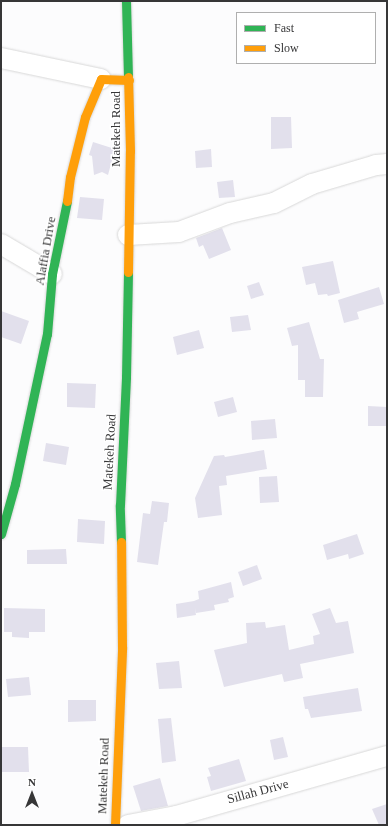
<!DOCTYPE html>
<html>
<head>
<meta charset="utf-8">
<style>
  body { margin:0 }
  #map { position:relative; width:388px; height:826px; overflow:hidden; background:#fcfcfd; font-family:Georgia,serif }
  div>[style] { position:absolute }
  .building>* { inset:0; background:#e2e0ec }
  .roads { filter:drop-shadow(0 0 1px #d8d8d8) drop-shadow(0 0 1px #d8d8d8) }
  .street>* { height:20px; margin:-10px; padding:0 10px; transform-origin:10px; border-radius:10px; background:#fff }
  .fast>* { height:9px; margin:-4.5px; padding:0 4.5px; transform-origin:4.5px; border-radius:4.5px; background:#30b455 }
  .slow>* { height:9px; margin:-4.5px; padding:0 4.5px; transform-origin:4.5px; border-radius:4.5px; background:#ff9f0a }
  span { translate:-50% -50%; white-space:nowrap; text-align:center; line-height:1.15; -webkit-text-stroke:3px #fff; paint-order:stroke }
  .street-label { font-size:13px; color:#363637 }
  .frame { position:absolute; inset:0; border:2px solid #363637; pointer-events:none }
  .legend { position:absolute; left:236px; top:12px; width:140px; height:52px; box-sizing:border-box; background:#fff; border:1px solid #afafaf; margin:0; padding:5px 7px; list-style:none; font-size:12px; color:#363637 }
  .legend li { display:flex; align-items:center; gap:8px; height:20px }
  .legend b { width:20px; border:1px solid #afafaf }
  .north { position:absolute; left:12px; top:774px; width:40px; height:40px; -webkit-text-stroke:3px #fff; paint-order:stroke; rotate:0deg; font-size:11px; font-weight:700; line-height:16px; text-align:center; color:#363637 }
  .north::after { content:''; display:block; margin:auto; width:14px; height:18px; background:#363637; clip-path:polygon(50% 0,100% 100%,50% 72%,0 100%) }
</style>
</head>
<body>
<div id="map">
  <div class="building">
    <div style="clip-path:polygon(271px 117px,291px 117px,292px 148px,271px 149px)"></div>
    <div style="clip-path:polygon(93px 142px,115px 149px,108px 175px,102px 172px,94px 175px,92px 156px,89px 155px)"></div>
    <div style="clip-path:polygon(211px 149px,212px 167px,196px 168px,195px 151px)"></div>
    <div style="clip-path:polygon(233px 180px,235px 197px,219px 198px,217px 182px)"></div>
    <div style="clip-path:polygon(80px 197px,104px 199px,102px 220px,77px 218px)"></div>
    <div style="clip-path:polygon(222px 228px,231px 250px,209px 259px,203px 245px,199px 247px,196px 238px)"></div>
    <div style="clip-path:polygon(333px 261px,340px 293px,328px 296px,327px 294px,318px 295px,315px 283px,306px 285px,302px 267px)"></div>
    <div style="clip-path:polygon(259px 282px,264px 295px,251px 299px,247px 286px)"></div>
    <div style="clip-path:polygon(379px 287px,384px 304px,357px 312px,359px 319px,344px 323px,338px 300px)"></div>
    <div style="clip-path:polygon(1px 311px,29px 321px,21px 344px,1px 337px)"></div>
    <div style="clip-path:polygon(248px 315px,251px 330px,232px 332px,230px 317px)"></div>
    <div style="clip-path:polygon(309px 322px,320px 359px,324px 359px,323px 397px,305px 397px,305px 380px,298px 380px,298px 345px,292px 346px,287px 328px)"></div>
    <div style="clip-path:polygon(199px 330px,204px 348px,177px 355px,173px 337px)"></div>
    <div style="clip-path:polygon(67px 383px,96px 384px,95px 408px,67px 407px)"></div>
    <div style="clip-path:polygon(233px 397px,237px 412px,218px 417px,214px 402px)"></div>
    <div style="clip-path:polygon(368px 406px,387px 407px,387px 426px,368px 426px)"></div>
    <div style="clip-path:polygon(275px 419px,277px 438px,252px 440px,251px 421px)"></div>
    <div style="clip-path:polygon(46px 443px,69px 447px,66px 465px,43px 461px)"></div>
    <div style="clip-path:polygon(264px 450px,267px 469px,226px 476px,227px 485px,219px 486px,222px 515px,198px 518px,195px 498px,214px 456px,224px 455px,225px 457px)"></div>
    <div style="clip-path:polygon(277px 476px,279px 502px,260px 503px,259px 477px)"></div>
    <div style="clip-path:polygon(152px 501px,169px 503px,167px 522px,164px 522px,158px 565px,137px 562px,143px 513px,150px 514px)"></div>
    <div style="clip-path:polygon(78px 519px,105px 521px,104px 544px,77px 542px)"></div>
    <div style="clip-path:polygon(357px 534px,364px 554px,349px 559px,348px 554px,327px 560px,323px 545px)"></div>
    <div style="clip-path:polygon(66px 549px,67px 564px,27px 564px,27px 550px)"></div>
    <div style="clip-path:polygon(257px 565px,262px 579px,243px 586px,238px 572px)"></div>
    <div style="clip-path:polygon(231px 582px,234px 597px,228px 599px,229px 602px,214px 605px,215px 610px,196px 613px,195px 608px,196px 615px,177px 618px,176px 604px,194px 601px,199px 599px,198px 591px)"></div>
    <div style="clip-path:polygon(4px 608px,45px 609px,45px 632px,29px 632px,29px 638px,12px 637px,12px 632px,4px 632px)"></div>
    <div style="clip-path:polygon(330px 608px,336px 623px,348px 621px,354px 653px,300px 664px,303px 678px,284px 682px,282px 674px,224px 687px,214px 650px,247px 643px,246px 623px,265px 622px,266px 628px,285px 625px,289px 650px,314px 644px,313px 636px,320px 634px,312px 614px)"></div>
    <div style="clip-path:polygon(179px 661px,182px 688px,159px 689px,156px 663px)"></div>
    <div style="clip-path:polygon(29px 677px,31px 695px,8px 697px,6px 679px)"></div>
    <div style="clip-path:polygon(358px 688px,362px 711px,311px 718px,308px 709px,305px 709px,303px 697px)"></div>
    <div style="clip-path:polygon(68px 700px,96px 700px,96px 721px,68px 722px)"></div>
    <div style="clip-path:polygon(171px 718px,176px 761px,162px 763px,158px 719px)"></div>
    <div style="clip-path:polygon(283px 737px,288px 757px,274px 760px,270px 740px)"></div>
    <div style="clip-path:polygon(1px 747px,28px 747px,29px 772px,1px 772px)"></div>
    <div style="clip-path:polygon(239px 759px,246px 781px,211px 791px,207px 777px,211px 776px,208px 768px)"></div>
    <div style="clip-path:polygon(160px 778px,168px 806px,141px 811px,133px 786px)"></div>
    <div style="clip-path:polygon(387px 804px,387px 825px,379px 825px,372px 809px)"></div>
  </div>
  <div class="roads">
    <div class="street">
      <div style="left:1px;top:58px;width:102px;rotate:11.9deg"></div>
      <div style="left:128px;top:235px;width:51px;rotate:-3.4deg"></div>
      <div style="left:179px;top:232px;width:54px;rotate:-20.4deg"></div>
      <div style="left:230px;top:213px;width:45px;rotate:-12.8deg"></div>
      <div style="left:274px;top:203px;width:42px;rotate:-26.6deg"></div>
      <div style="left:312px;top:184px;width:67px;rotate:-16.5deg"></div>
      <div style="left:376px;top:165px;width:11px;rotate:-5deg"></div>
      <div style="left:1px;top:244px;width:59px;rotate:30.5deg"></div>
      <div style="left:128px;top:825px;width:49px;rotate:-10.6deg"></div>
      <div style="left:176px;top:816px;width:219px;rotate:-15.9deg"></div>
    </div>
    <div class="fast">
      <div style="left:126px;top:1px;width:76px;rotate:88.5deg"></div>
      <div style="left:1px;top:534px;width:52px;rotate:-74.4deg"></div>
      <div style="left:15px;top:484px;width:153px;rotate:-78deg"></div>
      <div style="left:47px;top:334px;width:60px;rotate:-85.2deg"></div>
      <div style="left:52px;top:274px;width:75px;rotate:-78.4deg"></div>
      <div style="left:121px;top:542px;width:37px;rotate:-92deg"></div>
      <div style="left:120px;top:505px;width:128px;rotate:-87.3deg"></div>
      <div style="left:126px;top:377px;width:105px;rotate:-88.9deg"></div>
    </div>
    <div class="slow">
      <div style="left:67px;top:201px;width:24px;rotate:-83deg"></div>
      <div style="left:70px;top:177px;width:62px;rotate:-76deg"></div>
      <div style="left:85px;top:117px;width:41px;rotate:-67.2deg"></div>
      <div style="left:101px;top:79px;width:28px;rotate:2deg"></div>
      <div style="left:128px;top:272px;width:121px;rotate:-89.1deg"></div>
      <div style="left:130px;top:151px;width:74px;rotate:-91.5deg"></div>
      <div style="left:115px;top:825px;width:178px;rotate:-87.7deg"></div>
      <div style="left:122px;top:647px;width:105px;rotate:-90.5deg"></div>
    </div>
  </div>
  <div class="street-label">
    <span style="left:116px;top:129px;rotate:-90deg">Matekeh Road</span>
    <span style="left:46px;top:251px;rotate:-80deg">Alaffia Drive</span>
    <span style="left:110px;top:452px;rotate:-87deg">Matekeh Road</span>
    <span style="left:104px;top:776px;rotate:-88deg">Matekeh Road</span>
    <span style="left:258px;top:792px;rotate:-15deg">Sillah Drive</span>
  </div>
  <div class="frame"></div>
  <ul class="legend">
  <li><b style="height:5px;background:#30b455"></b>Fast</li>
  <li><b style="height:5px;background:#ff9f0a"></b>Slow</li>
  </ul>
  <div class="north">N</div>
</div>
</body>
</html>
